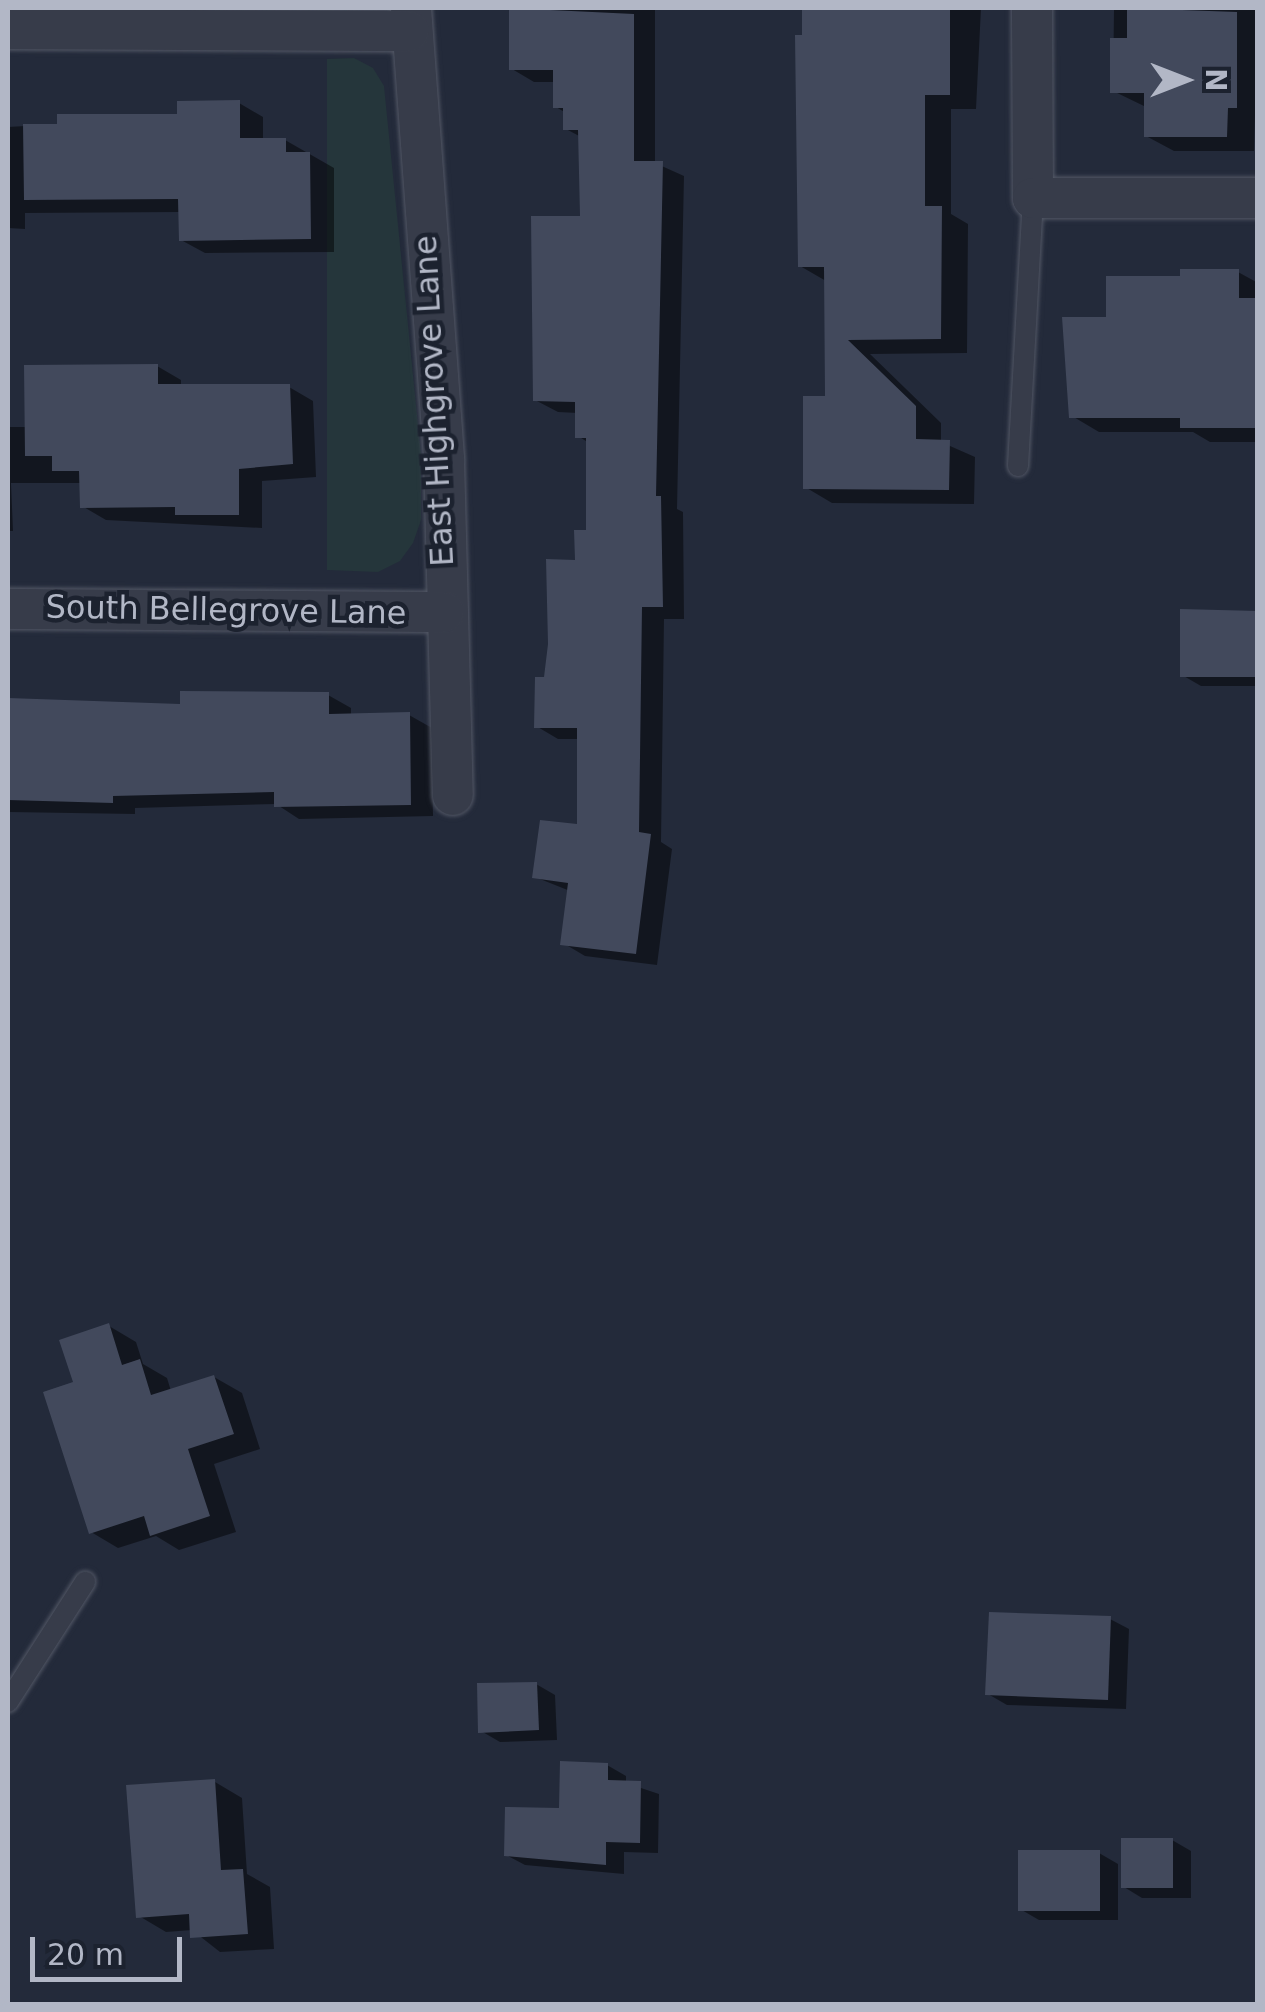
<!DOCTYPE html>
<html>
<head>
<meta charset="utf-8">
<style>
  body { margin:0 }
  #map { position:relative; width:1265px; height:2012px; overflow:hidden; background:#232a3a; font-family:"DejaVu Sans",sans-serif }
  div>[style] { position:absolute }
  .green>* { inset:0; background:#25363b }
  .shadow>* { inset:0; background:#0007 }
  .building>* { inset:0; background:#42495c }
  .roads { filter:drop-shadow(0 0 2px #525765) drop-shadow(0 0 2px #525765) }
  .lane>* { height:20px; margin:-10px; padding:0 10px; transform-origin:10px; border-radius:10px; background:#373c4a }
  .street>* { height:40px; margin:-20px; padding:0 20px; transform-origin:20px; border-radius:20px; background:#373c4a }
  span { translate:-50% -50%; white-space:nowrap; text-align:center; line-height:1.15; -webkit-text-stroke:9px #1c222f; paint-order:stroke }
  .street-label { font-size:32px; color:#b2b7c6 }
  .frame { position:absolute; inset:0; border:10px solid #b2b7c6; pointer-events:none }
  .north { position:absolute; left:1135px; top:30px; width:100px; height:100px; -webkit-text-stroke:8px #1c222f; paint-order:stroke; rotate:90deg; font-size:28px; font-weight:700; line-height:40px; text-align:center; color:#b2b7c6 }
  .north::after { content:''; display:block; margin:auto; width:35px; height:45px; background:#b2b7c6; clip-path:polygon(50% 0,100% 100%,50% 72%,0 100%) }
  .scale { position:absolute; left:30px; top:1937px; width:152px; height:45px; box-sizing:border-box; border:5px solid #b2b7c6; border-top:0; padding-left:12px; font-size:30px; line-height:35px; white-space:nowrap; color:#b2b7c6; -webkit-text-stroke:8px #1c222f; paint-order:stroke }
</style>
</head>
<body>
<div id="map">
  <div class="green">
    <div style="clip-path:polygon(354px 58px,373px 68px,384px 86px,421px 455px,421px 520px,413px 543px,400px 561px,378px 572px,327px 570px,327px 59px)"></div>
  </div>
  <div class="shadow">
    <div style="clip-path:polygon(512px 8px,655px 8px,655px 163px,684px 176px,677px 509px,683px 512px,684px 619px,664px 619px,661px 842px,672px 849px,657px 965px,585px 956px,563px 943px,570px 891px,535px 877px,579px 827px,579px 739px,558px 739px,536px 726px,589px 532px,589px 443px,578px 436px,578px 413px,558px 412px,535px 400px,582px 218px,581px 137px,566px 129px,566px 113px,556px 107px,556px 82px,534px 82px,512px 69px)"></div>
    <div style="clip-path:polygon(805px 8px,981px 8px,976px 109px,951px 109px,951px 214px,968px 224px,967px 353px,870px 354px,941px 423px,941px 442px,975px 457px,974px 504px,832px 503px,805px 487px,828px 398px,826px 281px,800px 266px)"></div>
    <div style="clip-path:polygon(1114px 8px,1258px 8px,1254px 151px,1174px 151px,1146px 136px,1146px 107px,1113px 91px)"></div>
    <div style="clip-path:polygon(239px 103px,263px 117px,263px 140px,285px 140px,334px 168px,334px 252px,205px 253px,181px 240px,181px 212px,25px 213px,25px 229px,8px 228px,8px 127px,180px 117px)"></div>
    <div style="clip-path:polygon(1238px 272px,1258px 283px,1258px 442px,1210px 442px,1193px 432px,1099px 432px,1072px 416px,1108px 319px,1182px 278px)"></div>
    <div style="clip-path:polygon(157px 366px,181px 380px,181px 387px,289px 387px,313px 401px,316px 477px,262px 481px,262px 528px,106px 520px,82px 506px,81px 483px,11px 483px,13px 531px,8px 531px,8px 427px,27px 427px)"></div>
    <div style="clip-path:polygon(1258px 613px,1258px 686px,1201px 686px,1182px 675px)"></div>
    <div style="clip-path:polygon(328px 695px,351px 708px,351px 716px,409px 715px,432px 728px,433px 816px,299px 819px,276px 804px,135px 808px,135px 814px,8px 812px,8px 702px,182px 707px)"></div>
    <div style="clip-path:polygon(109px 1326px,136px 1342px,143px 1364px,167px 1378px,171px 1391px,214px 1377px,242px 1393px,260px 1449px,214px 1464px,236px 1532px,179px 1550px,156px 1536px,118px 1548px,91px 1532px,76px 1384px)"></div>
    <div style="clip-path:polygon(1110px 1619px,1129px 1629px,1126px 1709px,1007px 1705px,988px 1694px)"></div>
    <div style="clip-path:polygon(536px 1684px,555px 1695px,557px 1740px,500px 1742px,481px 1731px)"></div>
    <div style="clip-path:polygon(607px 1765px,626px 1776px,626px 1783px,659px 1794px,658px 1853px,624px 1852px,624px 1874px,525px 1865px,506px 1855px)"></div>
    <div style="clip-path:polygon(215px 1782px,242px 1798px,247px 1874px,270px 1887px,274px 1949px,220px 1952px,192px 1930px,166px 1932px,139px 1916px)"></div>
    <div style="clip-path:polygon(1172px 1840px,1191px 1851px,1191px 1898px,1142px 1898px,1124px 1887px)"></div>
    <div style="clip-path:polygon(1099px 1853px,1118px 1864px,1118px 1920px,1039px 1920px,1020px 1909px)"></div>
  </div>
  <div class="building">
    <div style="clip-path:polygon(509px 8px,634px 14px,634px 161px,663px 161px,656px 496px,661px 496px,663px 607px,642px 607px,639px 832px,651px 834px,636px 954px,560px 945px,568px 883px,532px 878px,540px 820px,577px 824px,577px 728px,534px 728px,535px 677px,544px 677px,548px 644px,546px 559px,575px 560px,574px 530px,586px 530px,586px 438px,575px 438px,575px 402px,533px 401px,531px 216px,580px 216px,578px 130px,563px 130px,563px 108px,553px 108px,553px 70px,509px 70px)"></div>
    <div style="clip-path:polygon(802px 8px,950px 8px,950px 95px,925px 95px,925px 206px,942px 206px,941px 339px,848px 340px,916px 406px,916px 439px,950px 440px,949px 490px,803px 489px,803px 396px,825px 396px,824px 267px,798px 267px,795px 35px,802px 35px)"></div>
    <div style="clip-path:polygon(1127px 8px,1237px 12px,1237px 108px,1228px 108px,1227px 137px,1144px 137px,1144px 93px,1110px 93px,1110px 38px,1127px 38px)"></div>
    <div style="clip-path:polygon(240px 100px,240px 138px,286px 138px,286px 152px,310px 152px,311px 239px,179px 241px,178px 199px,24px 200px,23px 124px,57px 124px,57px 114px,177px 114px,177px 101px)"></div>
    <div style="clip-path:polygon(1180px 269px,1239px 269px,1239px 298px,1258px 298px,1258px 428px,1180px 428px,1180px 418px,1069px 418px,1062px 317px,1106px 317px,1106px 276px,1180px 276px)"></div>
    <div style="clip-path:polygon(158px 364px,158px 384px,290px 384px,293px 464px,239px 469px,239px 515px,175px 515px,175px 507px,80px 508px,79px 471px,52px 471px,52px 456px,25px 456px,24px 365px)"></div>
    <div style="clip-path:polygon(1180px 609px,1258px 611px,1258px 677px,1180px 677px)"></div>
    <div style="clip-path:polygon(180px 691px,329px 692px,329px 714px,410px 712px,411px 805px,274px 807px,274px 792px,113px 796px,113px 803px,8px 800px,8px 698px,180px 704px)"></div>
    <div style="clip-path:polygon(109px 1323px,122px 1365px,140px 1359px,151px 1395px,214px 1375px,234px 1434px,188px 1449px,210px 1516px,150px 1536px,144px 1516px,89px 1534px,43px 1392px,73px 1382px,59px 1340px)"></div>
    <div style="clip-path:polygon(989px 1612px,1111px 1616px,1108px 1700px,985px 1695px)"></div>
    <div style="clip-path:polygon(537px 1682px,539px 1730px,478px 1733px,477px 1683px)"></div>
    <div style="clip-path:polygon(560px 1761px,608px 1763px,608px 1780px,641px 1781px,640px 1843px,606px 1842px,606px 1865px,504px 1856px,505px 1807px,559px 1808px)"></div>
    <div style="clip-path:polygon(215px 1779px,221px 1870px,243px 1869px,248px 1934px,190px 1938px,189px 1914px,136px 1918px,126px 1785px)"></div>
    <div style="clip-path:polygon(1121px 1838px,1173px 1838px,1173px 1888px,1121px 1888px)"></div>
    <div style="clip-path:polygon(1018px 1850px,1100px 1850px,1100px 1911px,1018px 1911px)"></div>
  </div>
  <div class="roads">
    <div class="lane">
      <div style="left:1018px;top:466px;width:268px;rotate:-86.8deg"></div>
      <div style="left:8px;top:1702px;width:143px;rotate:-57.3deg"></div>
    </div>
    <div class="street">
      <div style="left:411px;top:8px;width:453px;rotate:85.8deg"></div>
      <div style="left:444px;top:460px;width:335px;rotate:88.5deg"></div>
      <div style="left:1032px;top:8px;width:190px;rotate:89.7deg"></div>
      <div style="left:1033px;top:198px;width:225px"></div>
      <div style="left:8px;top:29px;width:401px;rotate:0.3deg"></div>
      <div style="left:8px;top:609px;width:436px;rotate:0.4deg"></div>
    </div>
  </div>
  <div class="street-label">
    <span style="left:434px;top:401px;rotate:-93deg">East Highgrove Lane</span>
    <span style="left:226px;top:610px;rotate:1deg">South Bellegrove Lane</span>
  </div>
  <div class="frame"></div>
  <div class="north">N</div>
  <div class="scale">20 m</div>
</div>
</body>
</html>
